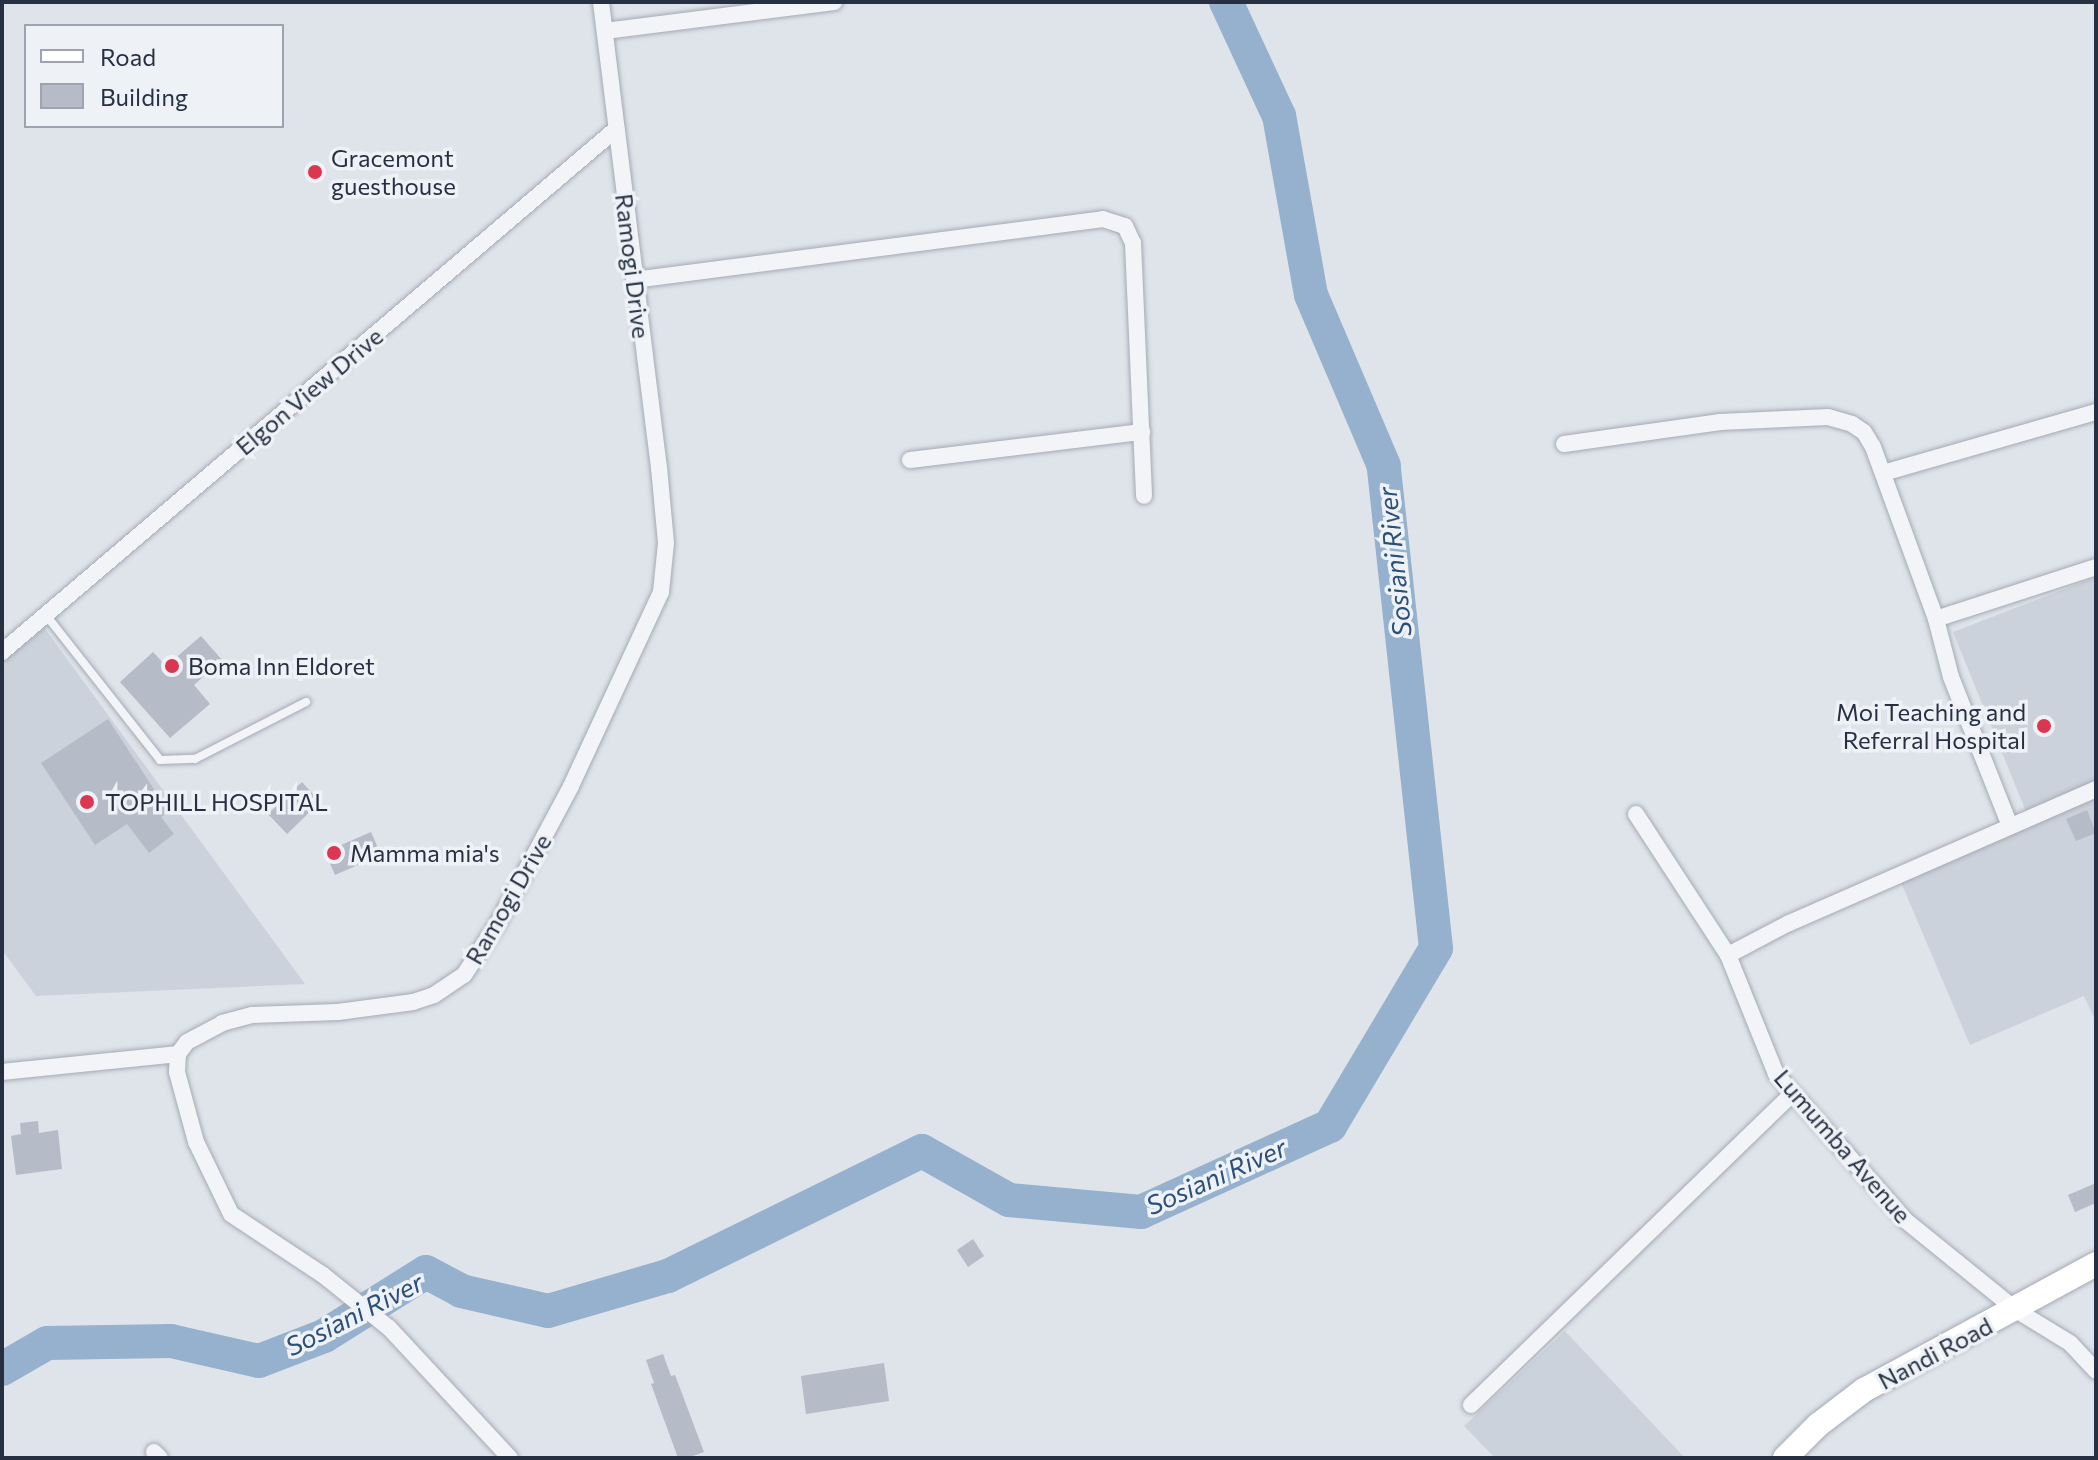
<!DOCTYPE html>
<html>
<head>
<meta charset="utf-8">
<style>
  body { margin:0 }
  #map { position:relative; width:2098px; height:1460px; overflow:hidden; background:#dfe3ea; font-family:Commissioner,sans-serif }
  div>[style] { position:absolute }
  .built>* { inset:0; background:#ccd2dc }
  .river>* { height:34px; margin:-17px; padding:0 17px; transform-origin:17px; border-radius:17px; background:#96b1cd }
  .building>* { inset:0; background:#b5bcc7 }
  .roads { filter:drop-shadow(0 0 2px #a4aab4) drop-shadow(0 0 2px #a4aab4) }
  .lane>* { height:8px; margin:-4px; padding:0 4px; transform-origin:4px; border-radius:4px; background:#f2f4f7 }
  .street>* { height:16px; margin:-8px; padding:0 8px; transform-origin:8px; border-radius:8px; background:#f2f4f7 }
  .secondary>* { height:24px; margin:-12px; padding:0 12px; transform-origin:12px; border-radius:12px; background:#fff }
  .dots>* { width:22px; height:22px; translate:-50% -50%; box-sizing:border-box; border:4px solid #eef2f7; border-radius:50% }
  span { translate:-50% -50%; white-space:nowrap; text-align:center; line-height:1.15; -webkit-text-stroke:7px #eef2f7; paint-order:stroke }
  .poi-label { font-size:24px; color:#263042 }
  .left { translate:0 -50%; text-align:left }
  .right { translate:-100% -50%; text-align:right }
  .street-label { font-size:24px; color:#263042 }
  .water-label { font-size:26px; color:#2c4f7a; font-style:italic }
  .frame { position:absolute; inset:0; border:4px solid #263042; pointer-events:none }
  .legend { position:absolute; left:24px; top:24px; width:260px; height:104px; box-sizing:border-box; background:#eef2f7; border:2px solid #9ea4af; margin:0; padding:10px 14px; list-style:none; font-size:24px; color:#263042 }
  .legend li { display:flex; align-items:center; gap:16px; height:40px }
  .legend b { width:40px; border:2px solid #9ea4af }
</style>
</head>
<body>
<div id="map">
  <div class="built">
    <div style="clip-path:polygon(2096px 577px,2096px 1022px,2084px 996px,1970px 1045px,1895px 868px,2029px 819px,1953px 632px)"></div>
    <div style="clip-path:polygon(40px 622px,305px 984px,36px 996px,2px 950px,2px 655px)"></div>
    <div style="clip-path:polygon(1565px 1331px,1685px 1458px,1495px 1458px,1464px 1426px)"></div>
  </div>
  <div class="river">
    <div style="left:2px;top:1369px;width:52px;rotate:-30deg"></div>
    <div style="left:47px;top:1343px;width:124px;rotate:-0.9deg"></div>
    <div style="left:171px;top:1341px;width:90px;rotate:12.8deg"></div>
    <div style="left:259px;top:1361px;width:70px;rotate:-21deg"></div>
    <div style="left:324px;top:1336px;width:120px;rotate:-32.1deg"></div>
    <div style="left:426px;top:1272px;width:40px;rotate:28deg"></div>
    <div style="left:461px;top:1291px;width:89px;rotate:12.9deg"></div>
    <div style="left:548px;top:1311px;width:125px;rotate:-16.3deg"></div>
    <div style="left:668px;top:1276px;width:283px;rotate:-26.2deg"></div>
    <div style="left:922px;top:1151px;width:100px;rotate:29.4deg"></div>
    <div style="left:1009px;top:1200px;width:133px;rotate:5.2deg"></div>
    <div style="left:1141px;top:1212px;width:208px;rotate:-24.5deg"></div>
    <div style="left:1330px;top:1126px;width:207px;rotate:-59.2deg"></div>
    <div style="left:1436px;top:948px;width:485px;rotate:-96.2deg"></div>
    <div style="left:1384px;top:466px;width:186px;rotate:-113.1deg"></div>
    <div style="left:1311px;top:295px;width:182px;rotate:-100.1deg"></div>
    <div style="left:1279px;top:116px;width:126px;rotate:-114.9deg"></div>
  </div>
  <div class="building">
    <div style="clip-path:polygon(201px 636px,222px 660px,194px 685px,210px 704px,170px 738px,120px 682px,153px 652px,166px 666px)"></div>
    <div style="clip-path:polygon(108px 719px,169px 812px,161px 817px,174px 834px,149px 853px,127px 824px,95px 845px,41px 763px)"></div>
    <div style="clip-path:polygon(302px 782px,320px 802px,287px 834px,268px 814px)"></div>
    <div style="clip-path:polygon(2087px 810px,2096px 833px,2076px 841px,2066px 819px)"></div>
    <div style="clip-path:polygon(371px 832px,381px 855px,335px 875px,325px 852px)"></div>
    <div style="clip-path:polygon(38px 1121px,39px 1133px,58px 1130px,62px 1169px,16px 1175px,11px 1136px,21px 1134px,20px 1123px)"></div>
    <div style="clip-path:polygon(2096px 1183px,2096px 1203px,2075px 1212px,2068px 1195px)"></div>
    <div style="clip-path:polygon(973px 1239px,984px 1256px,968px 1267px,957px 1250px)"></div>
    <div style="clip-path:polygon(663px 1354px,671px 1376px,675px 1375px,704px 1452px,687px 1458px,678px 1458px,651px 1384px,654px 1383px,646px 1360px)"></div>
    <div style="clip-path:polygon(884px 1363px,889px 1401px,806px 1414px,801px 1376px)"></div>
  </div>
  <div class="roads">
    <div class="lane">
      <div style="left:46px;top:615px;width:184px;rotate:51.8deg"></div>
      <div style="left:160px;top:760px;width:35px;rotate:-2deg"></div>
      <div style="left:195px;top:759px;width:125px;rotate:-27.2deg"></div>
    </div>
    <div class="street">
      <div style="left:605px;top:31px;width:231px;rotate:-7.2deg"></div>
      <div style="left:634px;top:280px;width:473px;rotate:-7.4deg"></div>
      <div style="left:1103px;top:219px;width:23px;rotate:18deg"></div>
      <div style="left:1125px;top:226px;width:19px;rotate:65deg"></div>
      <div style="left:1133px;top:243px;width:253px;rotate:87.5deg"></div>
      <div style="left:1564px;top:444px;width:158px;rotate:-8deg"></div>
      <div style="left:1720px;top:422px;width:108px;rotate:-2.7deg"></div>
      <div style="left:1828px;top:417px;width:25px;rotate:16deg"></div>
      <div style="left:1852px;top:424px;width:14px;rotate:34deg"></div>
      <div style="left:1864px;top:432px;width:17px;rotate:59deg"></div>
      <div style="left:1873px;top:447px;width:183px;rotate:69.9deg"></div>
      <div style="left:910px;top:460px;width:234px;rotate:-6.9deg"></div>
      <div style="left:1883px;top:473px;width:222px;rotate:-16deg"></div>
      <div style="left:2px;top:652px;width:807px;rotate:-40.42deg"></div>
      <div style="left:2096px;top:789px;width:335px;rotate:156.4deg"></div>
      <div style="left:1789px;top:923px;width:69px;rotate:152.3deg"></div>
      <div style="left:1728px;top:955px;width:128px;rotate:68deg"></div>
      <div style="left:1776px;top:1074px;width:195px;rotate:48.5deg"></div>
      <div style="left:1905px;top:1220px;width:143px;rotate:39deg"></div>
      <div style="left:2016px;top:1310px;width:63px;rotate:31.4deg"></div>
      <div style="left:2070px;top:1343px;width:38px;rotate:47deg"></div>
      <div style="left:1636px;top:814px;width:168px;rotate:56.9deg"></div>
      <div style="left:2010px;top:826px;width:160px;rotate:-111.6deg"></div>
      <div style="left:1951px;top:677px;width:60px;rotate:-104.5deg"></div>
      <div style="left:1936px;top:619px;width:168px;rotate:-18deg"></div>
      <div style="left:2px;top:1072px;width:177px;rotate:-5.8deg"></div>
      <div style="left:1471px;top:1405px;width:448px;rotate:-44.1deg"></div>
      <div style="left:154px;top:1452px;width:8px;rotate:45deg"></div>
      <div style="left:510px;top:1458px;width:178px;rotate:-132.9deg"></div>
      <div style="left:389px;top:1328px;width:85px;rotate:-141.2deg"></div>
      <div style="left:323px;top:1275px;width:110px;rotate:-146.5deg"></div>
      <div style="left:231px;top:1214px;width:80px;rotate:-115.9deg"></div>
      <div style="left:196px;top:1142px;width:73px;rotate:-105.2deg"></div>
      <div style="left:177px;top:1072px;width:18px;rotate:-87deg"></div>
      <div style="left:178px;top:1054px;width:15px;rotate:-53deg"></div>
      <div style="left:187px;top:1042px;width:40px;rotate:-28deg"></div>
      <div style="left:222px;top:1023px;width:31px;rotate:-15deg"></div>
      <div style="left:252px;top:1015px;width:86px;rotate:-2deg"></div>
      <div style="left:338px;top:1012px;width:76px;rotate:-7.6deg"></div>
      <div style="left:413px;top:1002px;width:22px;rotate:-18deg"></div>
      <div style="left:434px;top:995px;width:36px;rotate:-34deg"></div>
      <div style="left:464px;top:975px;width:62px;rotate:-56.8deg"></div>
      <div style="left:498px;top:923px;width:155px;rotate:-61.9deg"></div>
      <div style="left:571px;top:786px;width:214px;rotate:-65.1deg"></div>
      <div style="left:661px;top:592px;width:49px;rotate:-84.2deg"></div>
      <div style="left:666px;top:543px;width:75px;rotate:-95.3deg"></div>
      <div style="left:659px;top:468px;width:470px;rotate:-97.1deg"></div>
    </div>
    <div class="secondary">
      <div style="left:1785px;top:1458px;width:47px;rotate:-45deg"></div>
      <div style="left:1818px;top:1425px;width:58px;rotate:-37.3deg"></div>
      <div style="left:1864px;top:1390px;width:264px;rotate:-28.5deg"></div>
    </div>
  </div>
  <div class="dots">
    <div style="left:315px;top:172px;background:#db3751"></div>
    <div style="left:172px;top:666px;background:#db3751"></div>
    <div style="left:2044px;top:726px;background:#db3751"></div>
    <div style="left:87px;top:802px;background:#db3751"></div>
    <div style="left:334px;top:853px;background:#db3751"></div>
  </div>
  <div class="poi-label">
    <span class="left" style="left:331px;top:172px">Gracemont<br>guesthouse</span>
    <span class="left" style="left:188px;top:666px">Boma Inn Eldoret</span>
    <span class="right" style="left:2026px;top:726px">Moi Teaching and<br>Referral Hospital</span>
    <span class="left" style="left:105px;top:802px">TOPHILL HOSPITAL</span>
    <span class="left" style="left:350px;top:853px">Mamma mia's</span>
  </div>
  <div class="street-label">
    <span style="left:633px;top:266px;rotate:83deg">Ramogi Drive</span>
    <span style="left:309px;top:391px;rotate:-40deg">Elgon View Drive</span>
    <span style="left:508px;top:899px;rotate:-60deg">Ramogi Drive</span>
    <span style="left:1843px;top:1146px;rotate:49deg">Lumumba Avenue</span>
    <span style="left:1935px;top:1353px;rotate:-28deg">Nandi Road</span>
  </div>
  <div class="water-label">
    <span style="left:1394px;top:562px;rotate:-96deg">Sosiani River</span>
    <span style="left:1216px;top:1176px;rotate:-24deg">Sosiani River</span>
    <span style="left:354px;top:1314px;rotate:-27deg">Sosiani River</span>
  </div>
  <div class="frame"></div>
  <ul class="legend">
  <li><b style="height:10px;background:#fff"></b>Road</li>
  <li><b style="height:22px;background:#b5bcc7"></b>Building</li>
  </ul>
</div>
</body>
</html>
